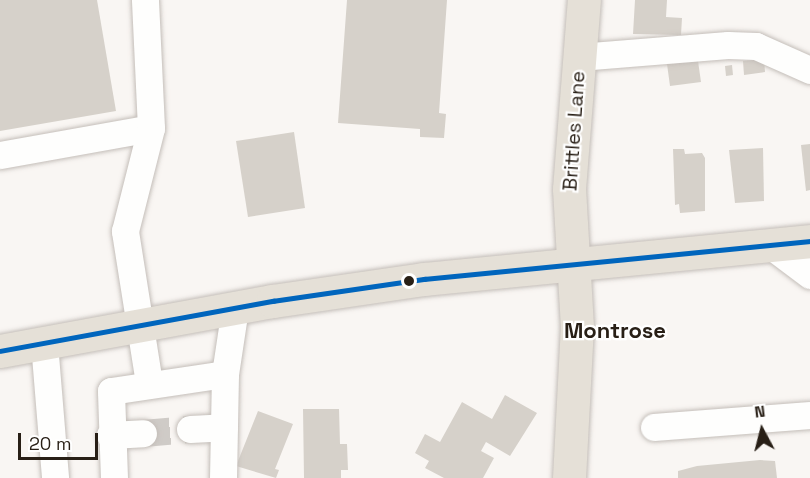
<!DOCTYPE html>
<html>
<head>
<meta charset="utf-8">
<style>
  body { margin:0 }
  #map { position:relative; width:810px; height:478px; overflow:hidden; background:#f9f6f3; font-family:"Space Grotesk",sans-serif }
  div>[style] { position:absolute }
  .building>* { inset:0; background:#d6d1ca }
  .minor-tunnel>* { height:27px; margin-top:-13.5px; transform-origin:0; background:repeating-linear-gradient(90deg,#cfcbc7 0 27px,transparent 0 41px) }
  .roads { filter:drop-shadow(0 0 2px #c4beb9) drop-shadow(0 0 2px #c4beb9) }
  .minor>* { height:27px; margin:-13.5px; padding:0 13.5px; transform-origin:13.5px; border-radius:13.5px; background:#fefefd }
  .major>* { height:33px; margin:-16.5px; padding:0 16.5px; transform-origin:16.5px; border-radius:16.5px; background:#e5e0d7 }
  .bus-1>* { height:4.5px; margin:-2.25px; padding:0 2.25px; transform-origin:2.25px; border-radius:2.25px; background:#0065bd }
  .dots>* { width:16px; height:16px; translate:-50% -50%; box-sizing:border-box; border:3px solid #fff; border-radius:50% }
  span { translate:-50% -50%; white-space:nowrap; text-align:center; line-height:1.15; -webkit-text-stroke:4.5px #fff; paint-order:stroke }
  .street-label { font-size:20px; color:#281f16 }
  .quarter-label { font-size:22px; color:#281f16; font-weight:700 }
  .north { position:absolute; left:732px; top:400px; width:60px; height:60px; -webkit-text-stroke:4px #fff; paint-order:stroke; rotate:353deg; font-size:16px; font-weight:700; line-height:24px; text-align:center; color:#281f16 }
  .north::after { content:''; display:block; margin:auto; width:21px; height:27px; background:#281f16; clip-path:polygon(50% 0,100% 100%,50% 72%,0 100%) }
  .scale { position:absolute; left:18px; top:433px; width:80px; height:27px; box-sizing:border-box; border:3px solid #281f16; border-top:0; padding-left:8px; font-size:18px; line-height:21px; white-space:nowrap; color:#281f16; -webkit-text-stroke:4px #fff; paint-order:stroke }
</style>
</head>
<body>
<div id="map">
  <div class="building">
    <div style="clip-path:polygon(0 0,97px 0,116px 111px,0 131px)"></div>
    <div style="clip-path:polygon(347px 0,447px 0,439px 113px,446px 114px,444px 138px,420px 137px,420px 129px,338px 123px)"></div>
    <div style="clip-path:polygon(635px 0,667px 0,666px 17px,682px 18px,681px 35px,633px 34px)"></div>
    <div style="clip-path:polygon(764px 59px,765px 72px,744px 75px,743px 61px)"></div>
    <div style="clip-path:polygon(698px 61px,701px 82px,670px 86px,667px 64px)"></div>
    <div style="clip-path:polygon(732px 65px,733px 75px,726px 76px,725px 66px)"></div>
    <div style="clip-path:polygon(294px 132px,305px 208px,248px 217px,236px 141px)"></div>
    <div style="clip-path:polygon(810px 144px,810px 190px,806px 191px,801px 145px)"></div>
    <div style="clip-path:polygon(763px 148px,764px 201px,735px 203px,729px 150px)"></div>
    <div style="clip-path:polygon(673px 149px,684px 149px,685px 154px,702px 153px,705px 158px,705px 211px,680px 213px,679px 204px,675px 205px)"></div>
    <div style="clip-path:polygon(505px 395px,537px 413px,510px 456px,486px 442px,481px 451px,494px 458px,483px 478px,444px 478px,425px 468px,429px 461px,415px 453px,425px 434px,440px 442px,462px 402px,492px 419px)"></div>
    <div style="clip-path:polygon(303px 409px,339px 409px,340px 444px,347px 444px,348px 470px,341px 470px,341px 478px,304px 478px)"></div>
    <div style="clip-path:polygon(258px 411px,293px 424px,275px 469px,279px 470px,276px 478px,236px 466px)"></div>
    <div style="clip-path:polygon(760px 460px,775px 461px,777px 478px,678px 478px,678px 471px,697px 466px)"></div>
  </div>
  <div class="minor-tunnel">
    <div style="left:143px;top:433px;width:47px;rotate:-4.9deg"></div>
  </div>
  <div class="roads">
    <div class="minor">
      <div style="left:579px;top:57px;width:149px;rotate:-4.6deg"></div>
      <div style="left:728px;top:45px;width:28px;rotate:2deg"></div>
      <div style="left:756px;top:46px;width:59px;rotate:24deg"></div>
      <div style="left:0;top:155px;width:153px;rotate:-10.1deg"></div>
      <div style="left:151px;top:128px;width:128px;rotate:-92.7deg"></div>
      <div style="left:770px;top:245px;width:50px;rotate:36.9deg"></div>
      <div style="left:44px;top:343px;width:135px;rotate:85.3deg"></div>
      <div style="left:225px;top:374px;width:67px;rotate:-81.4deg"></div>
      <div style="left:149px;top:383px;width:154px;rotate:-99deg"></div>
      <div style="left:125px;top:231px;width:106px;rotate:-75.8deg"></div>
      <div style="left:654px;top:427px;width:156px;rotate:-4.4deg"></div>
      <div style="left:190px;top:429px;width:34px;rotate:-3deg"></div>
      <div style="left:110px;top:435px;width:33px;rotate:-3deg"></div>
      <div style="left:114px;top:478px;width:87px;rotate:-92deg"></div>
      <div style="left:111px;top:391px;width:115px;rotate:-8.5deg"></div>
      <div style="left:225px;top:374px;width:104px;rotate:91.1deg"></div>
    </div>
    <div class="major">
      <div style="left:0;top:351px;width:278px;rotate:-10.4deg"></div>
      <div style="left:273px;top:301px;width:153px;rotate:-8.3deg"></div>
      <div style="left:424px;top:279px;width:388px;rotate:-5.6deg"></div>
      <div style="left:569px;top:478px;width:151px;rotate:-87deg"></div>
      <div style="left:577px;top:327px;width:138px;rotate:-93.3deg"></div>
      <div style="left:569px;top:189px;width:190px;rotate:-85.5deg"></div>
    </div>
  </div>
  <div class="bus-1">
    <div style="left:0;top:351px;width:278px;rotate:-10.4deg"></div>
    <div style="left:273px;top:301px;width:153px;rotate:-8.3deg"></div>
    <div style="left:424px;top:279px;width:388px;rotate:-5.6deg"></div>
  </div>
  <div class="dots">
    <div style="left:409px;top:281px;background:#281f16"></div>
  </div>
  <div class="street-label">
    <span style="left:574px;top:131px;rotate:-86deg">Brittles Lane</span>
  </div>
  <div class="quarter-label">
    <span style="left:615px;top:331px">Montrose</span>
  </div>
  <div class="north">N</div>
  <div class="scale">20 m</div>
</div>
</body>
</html>
